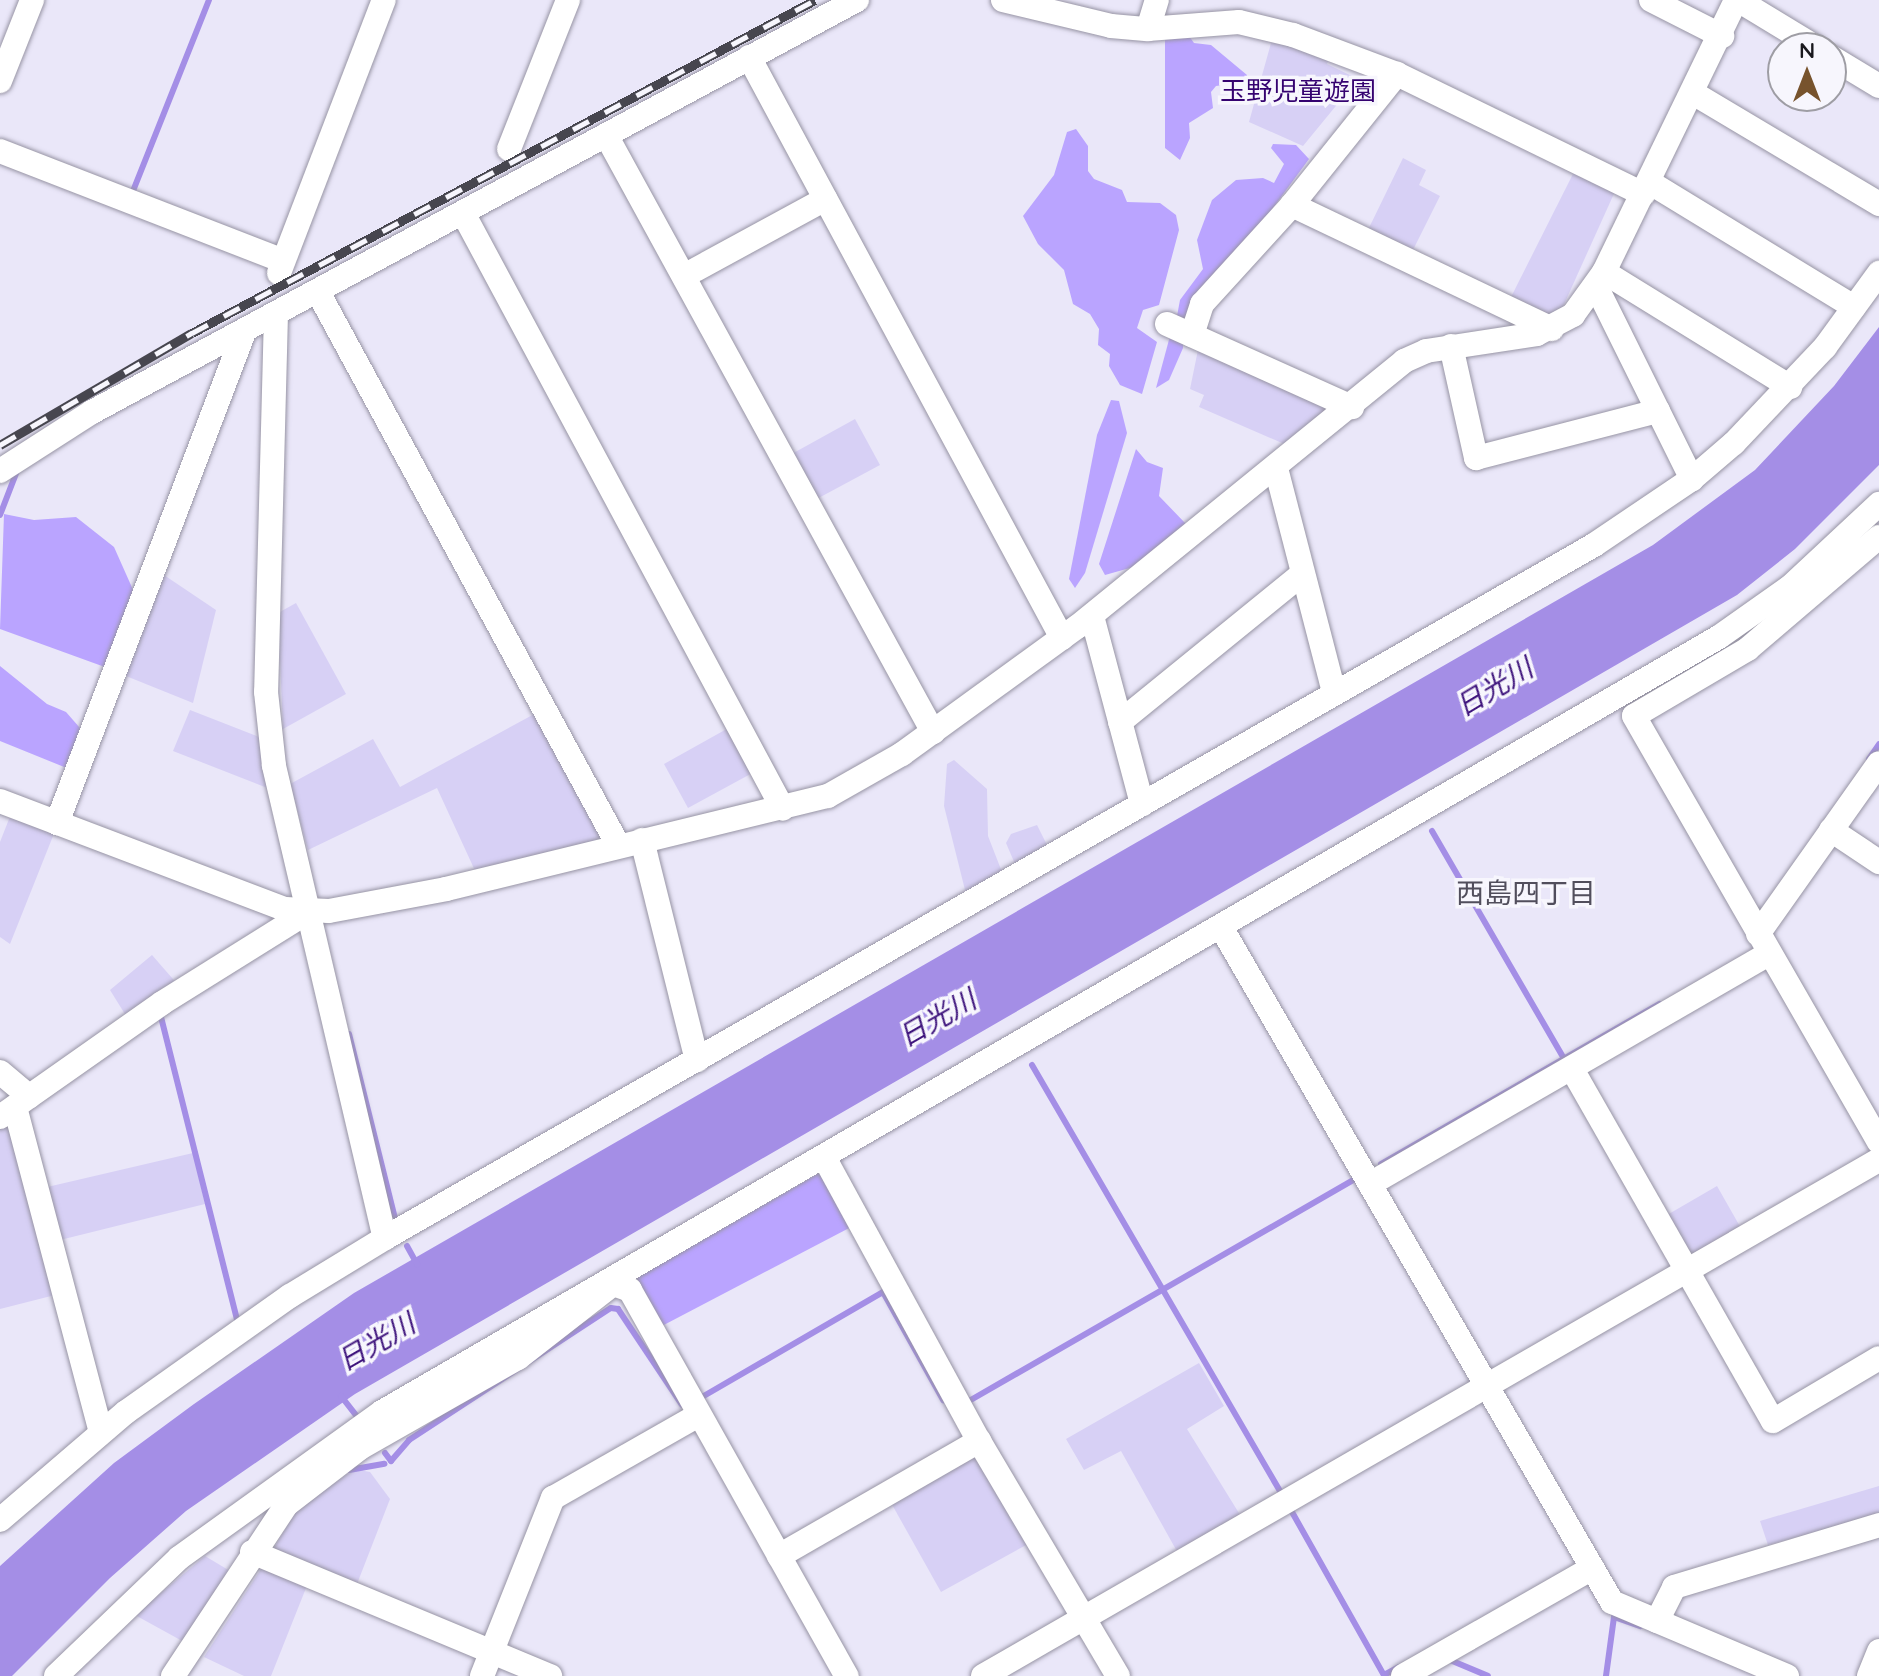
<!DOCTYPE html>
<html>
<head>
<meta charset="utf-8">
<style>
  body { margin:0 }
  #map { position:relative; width:1879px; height:1676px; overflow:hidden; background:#eae7f9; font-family:Quicksand,"Noto Sans JP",sans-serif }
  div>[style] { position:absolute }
  .green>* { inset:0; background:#d7d0f5 }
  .forest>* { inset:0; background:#baa4ff }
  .water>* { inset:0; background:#a48ee6 }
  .stream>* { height:6px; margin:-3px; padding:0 3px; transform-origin:3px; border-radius:3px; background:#a48ee6 }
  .roads { filter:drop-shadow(0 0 2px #9794a4) drop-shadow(0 0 2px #9794a4) }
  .minor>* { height:24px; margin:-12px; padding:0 12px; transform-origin:12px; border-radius:12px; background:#fff }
  .rail>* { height:9px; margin-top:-4.5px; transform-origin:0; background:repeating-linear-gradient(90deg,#f7f6fd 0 18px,#47464f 0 36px); box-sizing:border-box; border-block:2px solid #47464f }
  span { translate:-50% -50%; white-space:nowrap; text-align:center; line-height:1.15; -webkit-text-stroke:7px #f7f6fd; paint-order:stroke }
  .park-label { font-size:26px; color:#350270 }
  .water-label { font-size:28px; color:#3f157d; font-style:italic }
  .neighbourhood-label { font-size:28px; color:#514e5c }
  .north { position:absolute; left:1767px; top:32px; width:80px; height:80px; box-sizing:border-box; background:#f7f6fd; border:2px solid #9e9da4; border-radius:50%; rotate:0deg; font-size:22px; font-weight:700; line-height:32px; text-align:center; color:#19181e }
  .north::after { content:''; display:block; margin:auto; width:28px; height:36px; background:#77532d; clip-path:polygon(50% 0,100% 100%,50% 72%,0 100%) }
</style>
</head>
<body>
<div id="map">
  <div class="green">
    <div style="clip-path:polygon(1273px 36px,1331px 52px,1327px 64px,1358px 79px,1303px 146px,1249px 122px)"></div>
    <div style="clip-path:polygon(1403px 158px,1426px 170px,1419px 185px,1440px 196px,1410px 256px,1366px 234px)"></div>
    <div style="clip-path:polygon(1577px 166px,1617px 187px,1561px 311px,1543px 320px,1508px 303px)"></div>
    <div style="clip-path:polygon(1199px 345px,1326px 402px,1328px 412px,1289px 446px,1199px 407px,1204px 395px,1190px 389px)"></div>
    <div style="clip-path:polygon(855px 419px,880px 465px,813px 501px,788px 456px)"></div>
    <div style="clip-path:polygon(161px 573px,216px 610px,193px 703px,121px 674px)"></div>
    <div style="clip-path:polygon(296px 603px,346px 694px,283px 729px,278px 613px)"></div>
    <div style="clip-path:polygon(190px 710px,264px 739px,275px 791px,173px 751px)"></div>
    <div style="clip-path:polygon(538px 712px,608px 838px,477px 875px,437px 788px,308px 850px,290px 784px,373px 739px,400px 787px)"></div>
    <div style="clip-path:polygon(732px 726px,756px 771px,688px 808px,664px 764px)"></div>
    <div style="clip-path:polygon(954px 760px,987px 789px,988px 836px,1002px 872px,966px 894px,944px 806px,947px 764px)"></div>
    <div style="clip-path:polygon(11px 814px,55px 831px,10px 944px,0 937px,0 842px)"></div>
    <div style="clip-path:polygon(1037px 825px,1049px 849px,1015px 864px,1006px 843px,1011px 834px)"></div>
    <div style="clip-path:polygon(152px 955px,179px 986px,128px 1019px,110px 990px)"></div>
    <div style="clip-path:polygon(13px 1118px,55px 1295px,0 1309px,0 1127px)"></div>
    <div style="clip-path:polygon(193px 1153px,205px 1204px,56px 1241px,43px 1188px)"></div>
    <div style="clip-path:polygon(1717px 1186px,1742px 1230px,1699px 1255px,1687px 1251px,1667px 1215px)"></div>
    <div style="clip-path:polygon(1199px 1363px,1224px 1406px,1187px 1429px,1242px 1518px,1179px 1555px,1121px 1451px,1084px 1470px,1066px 1439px)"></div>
    <div style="clip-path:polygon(975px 1455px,1028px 1544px,941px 1592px,890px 1501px)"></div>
    <div style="clip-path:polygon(354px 1469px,370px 1472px,390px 1499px,357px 1584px,273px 1550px,295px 1512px)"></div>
    <div style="clip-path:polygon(1879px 1486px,1879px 1514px,1768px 1545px,1760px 1521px)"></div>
    <div style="clip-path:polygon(205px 1556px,230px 1571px,184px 1642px,135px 1615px)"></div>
    <div style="clip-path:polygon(263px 1566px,308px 1583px,271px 1676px,244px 1676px,204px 1657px)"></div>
  </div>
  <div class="forest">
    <div style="clip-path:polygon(1189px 36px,1194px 43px,1211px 45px,1247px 75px,1245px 82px,1216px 86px,1211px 92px,1213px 108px,1189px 123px,1190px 138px,1180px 160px,1165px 148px,1165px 37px)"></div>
    <div style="clip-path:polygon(1076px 129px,1088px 146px,1088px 171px,1094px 179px,1122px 190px,1127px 202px,1160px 203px,1176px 215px,1179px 230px,1159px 305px,1143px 310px,1137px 328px,1157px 342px,1142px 394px,1120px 385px,1109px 366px,1110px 354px,1098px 345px,1099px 329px,1090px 314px,1073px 304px,1064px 270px,1038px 244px,1023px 216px,1054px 175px,1067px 132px)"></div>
    <div style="clip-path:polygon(1273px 144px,1296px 145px,1309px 159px,1191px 319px,1182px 321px,1177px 316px,1180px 300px,1203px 269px,1197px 240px,1212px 200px,1236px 180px,1263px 178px,1274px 183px,1284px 164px,1271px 148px)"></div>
    <div style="clip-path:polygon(1170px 336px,1183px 339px,1183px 348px,1169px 380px,1156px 388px)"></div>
    <div style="clip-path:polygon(1111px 400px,1119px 401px,1127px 433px,1085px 573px,1075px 588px,1069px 579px,1097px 435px)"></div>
    <div style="clip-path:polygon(1136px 449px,1147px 462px,1163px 468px,1159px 496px,1186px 524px,1144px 564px,1105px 575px,1099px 564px)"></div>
    <div style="clip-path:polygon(4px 514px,34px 520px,76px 517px,114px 547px,138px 601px,113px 670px,0 629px)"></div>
    <div style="clip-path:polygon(0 666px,47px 704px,66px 712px,87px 736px,74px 771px,0 741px)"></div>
    <div style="clip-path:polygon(821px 1172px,853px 1226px,660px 1327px,633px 1280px)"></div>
  </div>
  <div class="water">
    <div style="clip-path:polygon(1879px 327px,1879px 465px,1795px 549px,1737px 595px,355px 1394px,186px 1511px,110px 1578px,12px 1676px,0 1676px,0 1566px,114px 1463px,194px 1404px,354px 1293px,1653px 545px,1755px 470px,1834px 386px)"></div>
  </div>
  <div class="stream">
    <div style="left:131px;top:196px;width:211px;rotate:-68.3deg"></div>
    <div style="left:0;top:515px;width:47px;rotate:-68.9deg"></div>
    <div style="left:1869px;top:759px;width:18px;rotate:-56deg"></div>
    <div style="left:1432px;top:831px;width:261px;rotate:59.9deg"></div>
    <div style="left:161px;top:1017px;width:312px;rotate:75.9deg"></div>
    <div style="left:349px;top:1034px;width:191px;rotate:76deg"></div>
    <div style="left:1032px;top:1065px;width:495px;rotate:59.8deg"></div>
    <div style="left:1381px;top:1164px;width:321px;rotate:-29.9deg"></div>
    <div style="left:407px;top:1246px;width:21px;rotate:61deg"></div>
    <div style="left:341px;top:1396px;width:24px;rotate:52deg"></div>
    <div style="left:702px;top:1397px;width:209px;rotate:-30.1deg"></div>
    <div style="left:883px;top:1292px;width:124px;rotate:60.9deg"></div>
    <div style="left:969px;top:1401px;width:445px;rotate:-29.9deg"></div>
    <div style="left:385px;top:1453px;width:10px;rotate:53deg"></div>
    <div style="left:391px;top:1461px;width:28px;rotate:-49deg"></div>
    <div style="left:409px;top:1440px;width:241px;rotate:-33.2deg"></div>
    <div style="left:611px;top:1308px;width:7px;rotate:8deg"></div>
    <div style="left:618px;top:1309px;width:115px;rotate:56.3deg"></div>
    <div style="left:349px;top:1470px;width:36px;rotate:-10deg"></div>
    <div style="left:1292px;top:1512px;width:187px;rotate:60.6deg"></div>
    <div style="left:1384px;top:1675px;width:17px;rotate:-28deg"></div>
    <div style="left:1450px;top:1660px;width:41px;rotate:22.8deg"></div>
    <div style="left:1606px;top:1676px;width:60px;rotate:-82.3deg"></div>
    <div style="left:1614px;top:1617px;width:28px;rotate:19deg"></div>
  </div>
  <div class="roads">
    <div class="minor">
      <div style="left:1003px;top:0;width:111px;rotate:13.5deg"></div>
      <div style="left:1111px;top:26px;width:37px;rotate:5deg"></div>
      <div style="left:1148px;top:29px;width:91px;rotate:-4.4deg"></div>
      <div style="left:1239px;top:22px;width:56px;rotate:13.5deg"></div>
      <div style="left:1293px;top:35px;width:111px;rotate:20.6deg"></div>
      <div style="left:1397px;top:74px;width:274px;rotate:26deg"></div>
      <div style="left:1651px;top:0;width:80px;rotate:26.9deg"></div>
      <div style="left:1738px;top:0;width:92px;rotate:31.3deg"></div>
      <div style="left:1148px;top:29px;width:30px;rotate:-73deg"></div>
      <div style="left:749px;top:57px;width:660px;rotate:61.69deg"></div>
      <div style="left:1831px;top:57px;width:56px;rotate:31.1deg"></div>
      <div style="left:0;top:81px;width:87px;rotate:-68.4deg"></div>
      <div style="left:1693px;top:93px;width:217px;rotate:30.8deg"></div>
      <div style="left:606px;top:135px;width:681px;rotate:61.29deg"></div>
      <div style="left:509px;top:149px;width:160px;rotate:-68.4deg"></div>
      <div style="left:0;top:151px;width:301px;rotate:21.2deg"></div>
      <div style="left:1649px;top:182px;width:240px;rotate:31.4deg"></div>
      <div style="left:1292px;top:205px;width:288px;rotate:25.5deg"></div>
      <div style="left:463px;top:213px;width:676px;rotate:61.77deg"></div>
      <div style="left:1604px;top:272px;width:219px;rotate:31.7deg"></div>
      <div style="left:279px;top:273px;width:292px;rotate:-69deg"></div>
      <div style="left:684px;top:276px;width:161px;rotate:-28.6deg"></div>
      <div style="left:1596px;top:286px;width:216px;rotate:63.6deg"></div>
      <div style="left:318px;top:292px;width:629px;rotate:61.52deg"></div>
      <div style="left:276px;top:314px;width:378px;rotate:91.5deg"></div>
      <div style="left:266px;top:692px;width:74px;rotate:83.8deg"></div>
      <div style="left:274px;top:766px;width:485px;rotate:76.8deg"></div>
      <div style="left:1167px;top:324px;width:203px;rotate:24.2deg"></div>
      <div style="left:1192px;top:335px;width:33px;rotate:-72deg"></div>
      <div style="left:1202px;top:304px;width:134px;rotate:-47.7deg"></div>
      <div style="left:1292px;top:205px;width:168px;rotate:-51.3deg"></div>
      <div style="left:1451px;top:346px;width:115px;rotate:77.4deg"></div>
      <div style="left:1476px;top:458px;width:188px;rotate:-14.5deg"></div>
      <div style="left:1276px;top:468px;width:231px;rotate:75.5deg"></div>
      <div style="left:0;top:471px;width:109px;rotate:-32.7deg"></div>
      <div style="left:92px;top:412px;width:869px;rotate:-28.31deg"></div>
      <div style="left:1879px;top:537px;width:172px;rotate:139.5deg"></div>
      <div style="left:1748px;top:649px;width:132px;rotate:149.6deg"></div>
      <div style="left:1634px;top:716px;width:491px;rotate:60.1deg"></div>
      <div style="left:1092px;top:616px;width:195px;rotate:75.1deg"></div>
      <div style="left:1120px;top:722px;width:235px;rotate:-39.1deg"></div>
      <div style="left:0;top:801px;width:305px;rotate:20.8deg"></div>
      <div style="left:285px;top:909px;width:44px;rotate:2.6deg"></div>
      <div style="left:329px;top:911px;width:119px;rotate:-10.6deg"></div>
      <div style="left:446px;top:889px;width:393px;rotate:-13.7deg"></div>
      <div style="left:828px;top:796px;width:85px;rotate:-29.6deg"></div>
      <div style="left:902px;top:754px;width:216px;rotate:-36deg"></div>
      <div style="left:1077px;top:627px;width:422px;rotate:-39.1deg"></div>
      <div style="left:1404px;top:361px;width:24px;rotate:-24deg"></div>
      <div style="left:1426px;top:351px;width:112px;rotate:-8.7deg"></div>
      <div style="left:1537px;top:334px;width:41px;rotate:-27.8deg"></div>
      <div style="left:1573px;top:315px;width:53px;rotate:-54.2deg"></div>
      <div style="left:1604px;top:272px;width:302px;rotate:-64.1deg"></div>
      <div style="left:57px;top:823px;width:525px;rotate:-69.15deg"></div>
      <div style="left:1831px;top:830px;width:58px;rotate:33.7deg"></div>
      <div style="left:642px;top:840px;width:227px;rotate:76deg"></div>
      <div style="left:1221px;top:927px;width:780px;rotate:59.92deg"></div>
      <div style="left:1612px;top:1602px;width:190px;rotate:22.9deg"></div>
      <div style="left:1758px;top:934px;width:209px;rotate:-54.7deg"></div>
      <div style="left:1572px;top:1069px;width:405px;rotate:60.3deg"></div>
      <div style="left:1773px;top:1421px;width:123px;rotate:-30.7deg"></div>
      <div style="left:0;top:1072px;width:38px;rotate:40deg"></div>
      <div style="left:15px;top:1107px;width:336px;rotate:75.2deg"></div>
      <div style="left:0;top:1117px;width:198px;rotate:-35.1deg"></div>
      <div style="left:162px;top:1003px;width:173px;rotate:-32deg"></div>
      <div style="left:824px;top:1157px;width:324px;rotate:61.4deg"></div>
      <div style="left:979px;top:1441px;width:273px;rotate:59.4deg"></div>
      <div style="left:1370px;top:1184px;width:461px;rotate:-30deg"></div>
      <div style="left:0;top:1520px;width:166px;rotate:-40.6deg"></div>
      <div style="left:126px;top:1412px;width:201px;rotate:-35.3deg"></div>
      <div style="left:290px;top:1296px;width:111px;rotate:-31.4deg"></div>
      <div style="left:385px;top:1238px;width:1394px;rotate:-29.82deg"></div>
      <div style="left:1594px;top:545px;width:118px;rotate:-34deg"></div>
      <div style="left:1692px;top:479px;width:55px;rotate:-40.6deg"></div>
      <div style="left:1734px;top:443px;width:132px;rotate:-46.5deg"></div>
      <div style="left:1825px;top:347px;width:92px;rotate:-53.9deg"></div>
      <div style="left:252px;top:1552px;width:323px;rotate:22.6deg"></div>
      <div style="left:779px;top:1556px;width:231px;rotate:-29.9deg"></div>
      <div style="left:1657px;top:1621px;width:38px;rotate:-63deg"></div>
      <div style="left:1674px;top:1587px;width:214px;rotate:-16.8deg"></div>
      <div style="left:56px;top:1676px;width:170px;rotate:-43.8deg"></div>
      <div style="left:179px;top:1558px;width:250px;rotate:-35.7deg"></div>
      <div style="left:382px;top:1412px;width:1545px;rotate:-30.1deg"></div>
      <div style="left:1719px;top:637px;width:87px;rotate:-35.2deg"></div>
      <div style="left:1790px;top:587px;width:122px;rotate:-43deg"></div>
      <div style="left:173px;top:1676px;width:205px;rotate:-56.5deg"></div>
      <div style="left:286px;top:1505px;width:93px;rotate:-37.6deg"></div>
      <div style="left:360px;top:1448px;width:182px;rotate:-29.7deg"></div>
      <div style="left:518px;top:1358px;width:120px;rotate:-37.9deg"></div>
      <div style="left:613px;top:1284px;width:18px;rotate:19deg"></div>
      <div style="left:630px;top:1290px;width:443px;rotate:60.7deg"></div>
      <div style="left:482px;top:1676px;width:192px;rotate:-68.3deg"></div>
      <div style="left:553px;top:1498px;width:166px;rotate:-29.7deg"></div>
      <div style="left:983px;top:1676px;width:1034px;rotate:-29.94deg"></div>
      <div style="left:1403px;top:1676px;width:218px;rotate:-29.7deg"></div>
      <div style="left:1869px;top:1676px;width:27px;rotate:-68deg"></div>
    </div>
  </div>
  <div class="rail">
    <div style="left:0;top:445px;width:222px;rotate:-30.3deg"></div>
    <div style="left:192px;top:333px;width:706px;rotate:-28.12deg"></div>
  </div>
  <div class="park-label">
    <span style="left:1298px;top:91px">玉野児童遊園</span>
  </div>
  <div class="water-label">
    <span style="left:1494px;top:687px;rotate:-31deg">日光川</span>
    <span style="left:937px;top:1018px;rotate:-30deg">日光川</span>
    <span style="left:376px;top:1342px;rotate:-30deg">日光川</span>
  </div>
  <div class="neighbourhood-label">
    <span style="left:1526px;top:893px">西島四丁目</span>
  </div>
  <div class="north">N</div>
</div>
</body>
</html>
